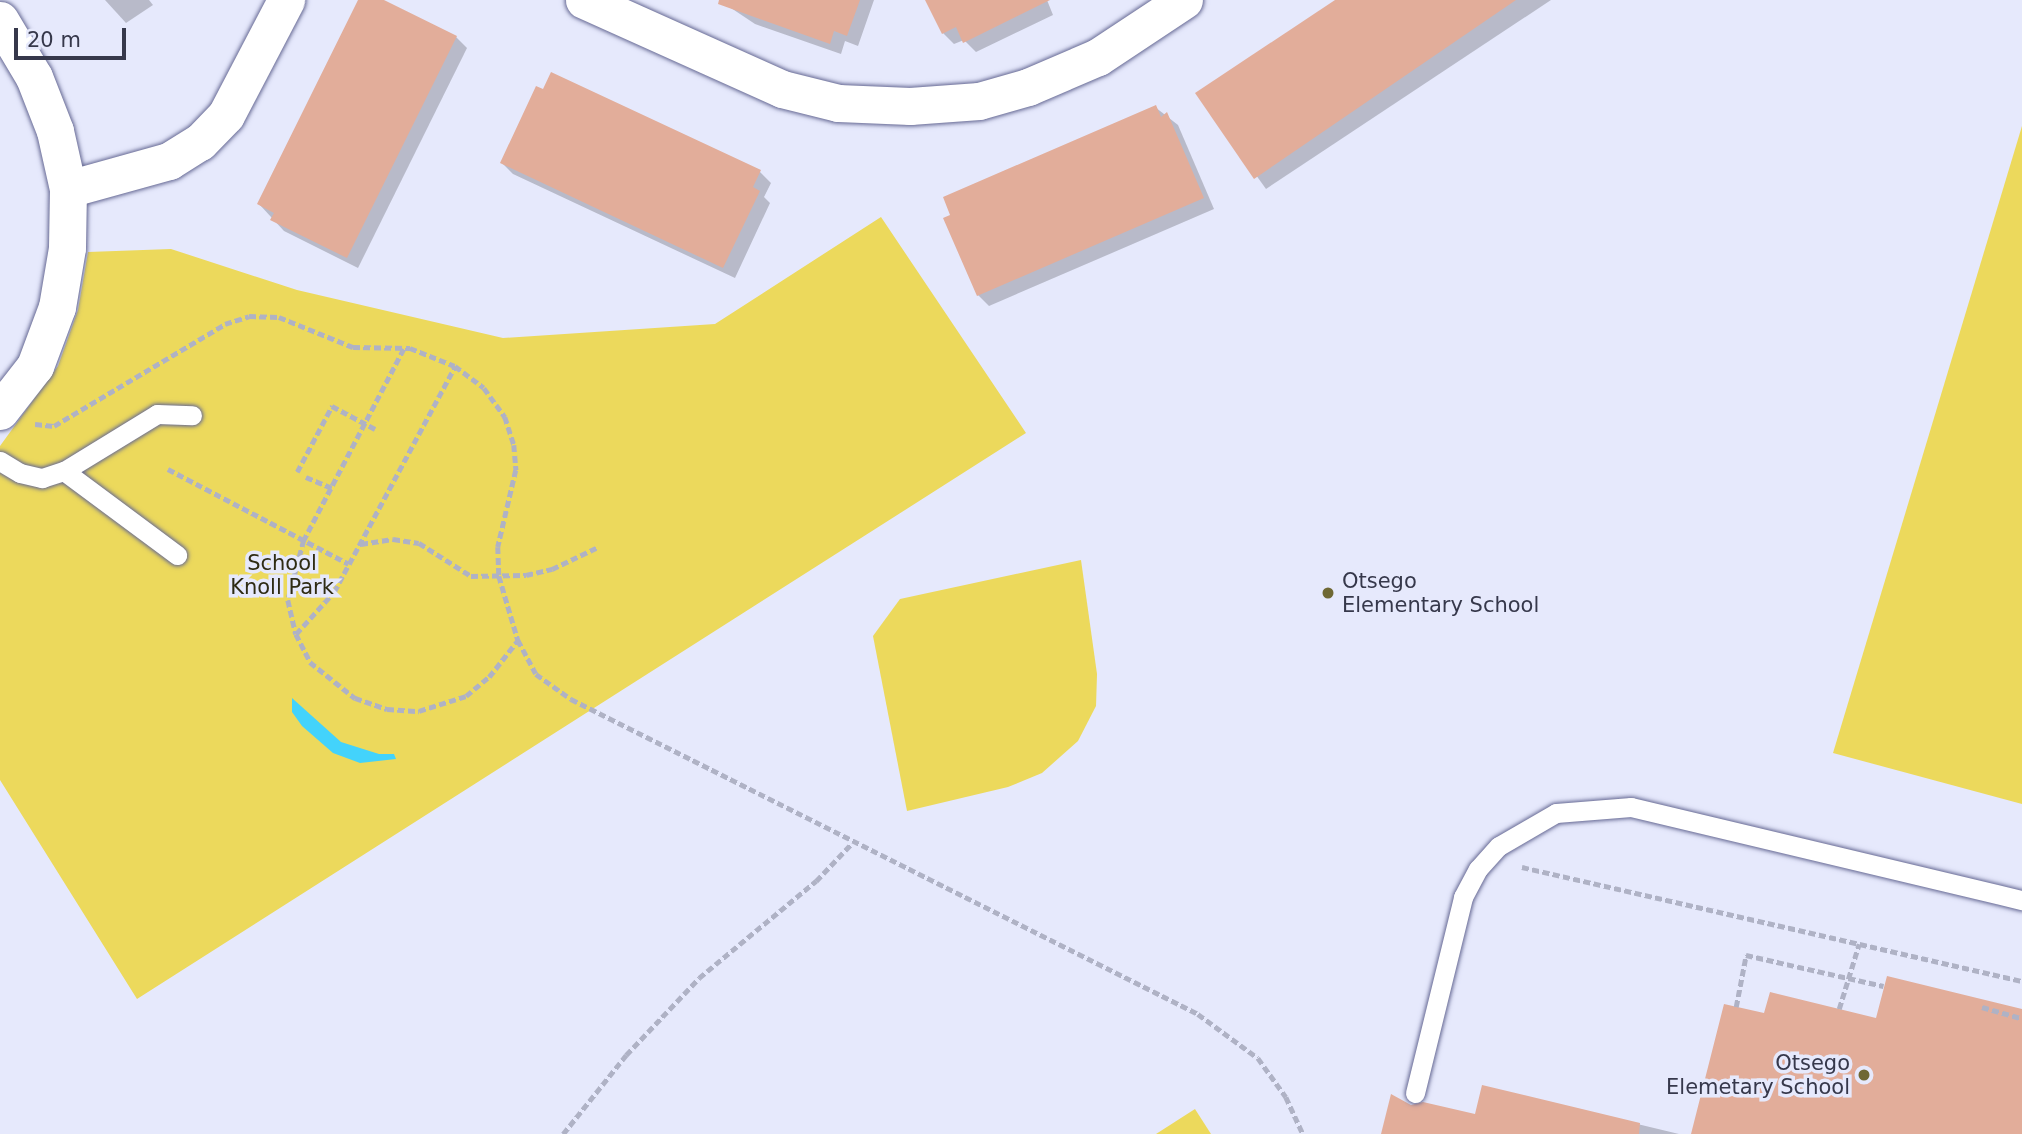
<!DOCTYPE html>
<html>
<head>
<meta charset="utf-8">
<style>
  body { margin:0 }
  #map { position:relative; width:2022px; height:1134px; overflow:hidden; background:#e6e9fc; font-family:"DejaVu Sans",sans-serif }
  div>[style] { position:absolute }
  .green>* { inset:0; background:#ecd95c }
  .water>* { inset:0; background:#43d3fb }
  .shadow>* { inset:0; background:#0003 }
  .building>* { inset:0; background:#e2ad9a }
  .path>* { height:4.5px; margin-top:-2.25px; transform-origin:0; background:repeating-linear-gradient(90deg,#afb2c5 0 7px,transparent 0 10.5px) }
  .roads { filter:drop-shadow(0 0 2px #666994) drop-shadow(0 0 2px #666994) }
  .lane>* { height:19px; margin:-9.5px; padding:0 9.5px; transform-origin:9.5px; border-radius:9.5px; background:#fff }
  .street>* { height:37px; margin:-18.5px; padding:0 18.5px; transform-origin:18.5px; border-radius:18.5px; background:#fff }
  .dots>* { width:19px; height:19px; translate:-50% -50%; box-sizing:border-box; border:4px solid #e6e9fc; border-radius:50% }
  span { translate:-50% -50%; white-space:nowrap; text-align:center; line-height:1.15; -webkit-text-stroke:7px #e6e9fc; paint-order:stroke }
  .park-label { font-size:21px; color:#2f2c14 }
  .poi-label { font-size:21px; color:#36384b }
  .left { translate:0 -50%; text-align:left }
  .right { translate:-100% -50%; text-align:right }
  .scale { position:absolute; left:14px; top:28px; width:112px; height:32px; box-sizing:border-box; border:4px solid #36384b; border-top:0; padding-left:9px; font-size:21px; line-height:24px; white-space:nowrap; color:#36384b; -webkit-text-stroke:5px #e6e9fc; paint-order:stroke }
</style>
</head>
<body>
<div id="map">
  <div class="green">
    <div style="clip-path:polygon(2022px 126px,2022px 804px,1833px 753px)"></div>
    <div style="clip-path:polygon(881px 217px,1026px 433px,137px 999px,0 780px,0 446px,58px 366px,78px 310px,88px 252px,171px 249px,297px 290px,503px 338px,715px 324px)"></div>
    <div style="clip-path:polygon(1081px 560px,1097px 674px,1096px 706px,1078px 741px,1042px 773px,1008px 787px,907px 811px,873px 636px,900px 599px)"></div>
    <div style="clip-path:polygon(1195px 1109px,1211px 1134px,1156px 1134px)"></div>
  </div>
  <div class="water">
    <div style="clip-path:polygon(292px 698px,341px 742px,379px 754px,394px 754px,396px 759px,360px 763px,333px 753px,302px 726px,292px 712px)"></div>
  </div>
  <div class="shadow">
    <div style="clip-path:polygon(105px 0,149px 0,153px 5px,126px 23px)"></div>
    <div style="clip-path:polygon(360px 0,456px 37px,467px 48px,358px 268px,284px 231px,259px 204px)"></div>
    <div style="clip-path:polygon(719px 0,874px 0,858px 46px,845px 41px,841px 54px,755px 24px)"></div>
    <div style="clip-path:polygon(927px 0,1047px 0,1053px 15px,976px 52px,964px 40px,954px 44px,943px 33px)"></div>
    <div style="clip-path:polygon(1338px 0,1551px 0,1266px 189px,1198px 94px)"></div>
    <div style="clip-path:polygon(1155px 107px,1178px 125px,1214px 209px,989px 306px,978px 295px)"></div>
    <div style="clip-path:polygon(502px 163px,760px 172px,771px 183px,764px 197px,770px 203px,735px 278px,513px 174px)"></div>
    <div style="clip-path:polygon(1484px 1087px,1679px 1134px,1383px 1134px,1411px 1107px,1477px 1117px)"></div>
  </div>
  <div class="building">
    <div style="clip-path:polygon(358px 0,384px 0,457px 36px,347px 258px,270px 220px,274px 213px,257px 204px)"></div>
    <div style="clip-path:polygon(719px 0,860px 0,847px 36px,834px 31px,830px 44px,718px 4px)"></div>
    <div style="clip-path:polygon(925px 0,1050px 0,963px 43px,956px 27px,942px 34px)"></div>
    <div style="clip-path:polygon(1335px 0,1516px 0,1254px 179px,1195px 93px)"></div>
    <div style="clip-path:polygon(551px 72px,761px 170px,753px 187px,760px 191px,723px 268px,500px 163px,536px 86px,543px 89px)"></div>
    <div style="clip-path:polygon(1156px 105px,1161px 117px,1167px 112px,1204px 198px,977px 296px,943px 218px,950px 215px,943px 197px)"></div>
    <div style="clip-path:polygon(1887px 976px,2022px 1009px,2022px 1134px,1691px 1134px,1724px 1004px,1764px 1013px,1770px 992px,1876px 1018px)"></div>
    <div style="clip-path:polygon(1482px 1085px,1640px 1123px,1639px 1134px,1381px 1134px,1391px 1094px,1411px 1105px,1423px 1102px,1475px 1114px)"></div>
  </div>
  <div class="path">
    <div style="left:404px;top:349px;width:216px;rotate:117.6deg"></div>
    <div style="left:304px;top:540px;width:62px;rotate:104.9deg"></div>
    <div style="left:288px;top:600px;width:35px;rotate:77deg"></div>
    <div style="left:296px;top:634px;width:31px;rotate:63deg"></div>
    <div style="left:310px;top:662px;width:58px;rotate:38.7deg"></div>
    <div style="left:355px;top:698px;width:34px;rotate:19deg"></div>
    <div style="left:387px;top:709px;width:32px;rotate:4deg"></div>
    <div style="left:419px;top:711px;width:49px;rotate:-17.7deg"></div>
    <div style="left:466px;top:696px;width:30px;rotate:-40deg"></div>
    <div style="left:489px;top:677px;width:47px;rotate:-51.9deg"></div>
    <div style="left:35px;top:424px;width:19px;rotate:6deg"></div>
    <div style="left:54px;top:426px;width:199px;rotate:-30.8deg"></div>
    <div style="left:225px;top:324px;width:25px;rotate:-18deg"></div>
    <div style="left:249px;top:316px;width:30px;rotate:2deg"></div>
    <div style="left:279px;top:317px;width:80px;rotate:22.1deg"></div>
    <div style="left:353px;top:347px;width:57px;rotate:1deg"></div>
    <div style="left:410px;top:348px;width:48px;rotate:21.8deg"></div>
    <div style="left:455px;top:366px;width:36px;rotate:37deg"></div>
    <div style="left:484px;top:388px;width:36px;rotate:54deg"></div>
    <div style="left:505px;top:417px;width:29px;rotate:72deg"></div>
    <div style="left:514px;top:445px;width:25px;rotate:85deg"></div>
    <div style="left:516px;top:470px;width:79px;rotate:103.2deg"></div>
    <div style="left:498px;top:547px;width:29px;rotate:88deg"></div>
    <div style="left:499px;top:576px;width:67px;rotate:73.5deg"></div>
    <div style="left:518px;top:640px;width:38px;rotate:62deg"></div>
    <div style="left:536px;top:674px;width:43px;rotate:35.5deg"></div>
    <div style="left:571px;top:699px;width:702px;rotate:26.67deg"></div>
    <div style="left:1198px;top:1014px;width:74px;rotate:36.3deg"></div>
    <div style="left:1258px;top:1058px;width:48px;rotate:54.3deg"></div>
    <div style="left:1286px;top:1097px;width:41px;rotate:65.3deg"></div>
    <div style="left:168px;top:469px;width:204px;rotate:27.7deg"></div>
    <div style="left:349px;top:564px;width:225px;rotate:-61.8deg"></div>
    <div style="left:297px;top:472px;width:75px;rotate:-62.1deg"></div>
    <div style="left:332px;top:406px;width:49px;rotate:28.1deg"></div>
    <div style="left:306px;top:477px;width:28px;rotate:23deg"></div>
    <div style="left:361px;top:544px;width:32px;rotate:-9deg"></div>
    <div style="left:393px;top:539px;width:26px;rotate:9deg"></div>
    <div style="left:419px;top:543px;width:62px;rotate:32.4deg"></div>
    <div style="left:471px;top:576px;width:55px;rotate:-1deg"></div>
    <div style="left:526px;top:575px;width:27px;rotate:-13deg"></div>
    <div style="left:552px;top:569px;width:51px;rotate:-25.6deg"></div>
    <div style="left:296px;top:634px;width:57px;rotate:-47.9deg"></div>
    <div style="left:334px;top:592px;width:32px;rotate:-62deg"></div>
    <div style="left:1522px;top:867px;width:513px;rotate:12.84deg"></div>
    <div style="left:1736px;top:1007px;width:53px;rotate:-79.1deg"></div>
    <div style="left:1746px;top:955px;width:141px;rotate:12.7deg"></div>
    <div style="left:1982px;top:1007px;width:40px;rotate:16deg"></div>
    <div style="left:1839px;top:1009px;width:68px;rotate:-72.9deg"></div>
    <div style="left:563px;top:1134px;width:101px;rotate:-51.4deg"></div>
    <div style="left:626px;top:1055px;width:106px;rotate:-46.5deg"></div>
    <div style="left:699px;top:978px;width:152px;rotate:-39.7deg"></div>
    <div style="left:816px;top:881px;width:52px;rotate:-46.5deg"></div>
  </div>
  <div class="roads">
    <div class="lane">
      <div style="left:0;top:461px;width:23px;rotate:31deg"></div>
      <div style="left:20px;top:473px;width:23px;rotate:13deg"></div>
      <div style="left:42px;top:478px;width:23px;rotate:-18deg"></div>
      <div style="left:64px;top:471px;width:109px;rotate:-31.5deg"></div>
      <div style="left:157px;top:414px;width:35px;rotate:2deg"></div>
      <div style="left:64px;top:471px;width:141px;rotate:36.6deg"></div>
      <div style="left:1415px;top:1093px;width:202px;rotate:-76.2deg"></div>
      <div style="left:1463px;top:897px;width:32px;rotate:-62deg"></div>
      <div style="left:1478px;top:869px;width:31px;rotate:-48deg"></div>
      <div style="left:1499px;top:846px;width:66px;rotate:-30.1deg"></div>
      <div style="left:1556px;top:813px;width:75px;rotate:-4.6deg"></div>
      <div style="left:1631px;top:807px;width:402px;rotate:13.4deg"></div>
    </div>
    <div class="street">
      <div style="left:584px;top:0;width:217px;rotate:24.2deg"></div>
      <div style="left:782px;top:89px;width:58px;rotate:14deg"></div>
      <div style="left:838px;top:103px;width:72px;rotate:2.4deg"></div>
      <div style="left:910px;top:106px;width:69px;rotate:-4.1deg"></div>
      <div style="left:979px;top:101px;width:51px;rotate:-15.9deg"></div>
      <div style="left:1028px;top:87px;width:76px;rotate:-23.2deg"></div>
      <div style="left:1098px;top:57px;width:103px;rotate:-33.5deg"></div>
      <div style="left:0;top:20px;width:66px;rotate:59.2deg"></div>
      <div style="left:34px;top:77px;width:58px;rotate:68.7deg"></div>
      <div style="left:55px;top:131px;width:59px;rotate:77.4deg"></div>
      <div style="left:68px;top:189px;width:59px;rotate:91deg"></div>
      <div style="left:67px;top:248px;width:60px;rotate:99.6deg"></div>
      <div style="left:57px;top:307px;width:63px;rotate:110.4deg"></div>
      <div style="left:35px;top:366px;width:57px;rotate:127.9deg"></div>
      <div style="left:68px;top:189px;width:105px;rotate:-15.5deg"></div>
      <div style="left:169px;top:161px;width:36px;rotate:-32deg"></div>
      <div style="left:200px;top:142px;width:37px;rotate:-46deg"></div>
      <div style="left:226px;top:115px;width:130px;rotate:-62.4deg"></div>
    </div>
  </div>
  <div class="dots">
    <div style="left:1328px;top:593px;background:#6f6834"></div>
    <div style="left:1864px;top:1075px;background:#6f6834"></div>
  </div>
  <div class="park-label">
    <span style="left:282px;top:575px">School<br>Knoll Park</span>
  </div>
  <div class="poi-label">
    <span class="left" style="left:1342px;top:593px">Otsego<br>Elementary School</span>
    <span class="right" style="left:1850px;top:1075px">Otsego<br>Elemetary School</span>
  </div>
  <div class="scale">20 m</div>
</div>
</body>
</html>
